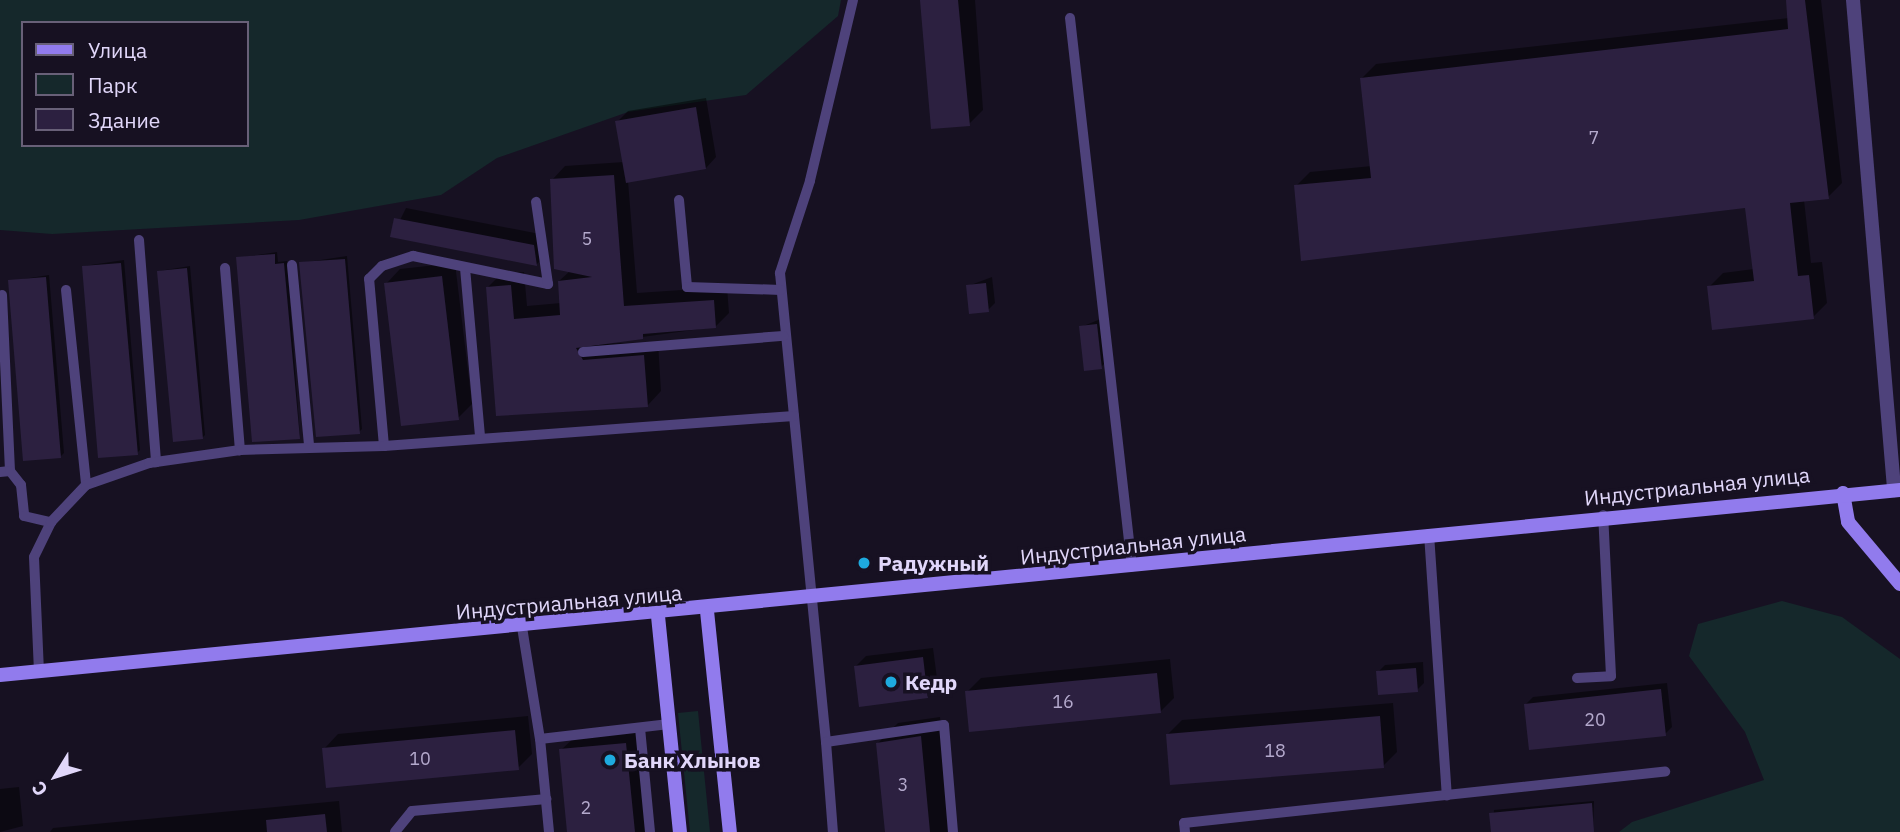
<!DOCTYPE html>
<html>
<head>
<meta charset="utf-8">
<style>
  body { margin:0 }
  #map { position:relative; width:1900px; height:832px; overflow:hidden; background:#171122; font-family:"IBM Plex Sans",sans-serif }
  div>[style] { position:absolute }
  .green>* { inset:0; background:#15282b }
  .shadow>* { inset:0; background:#0007 }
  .building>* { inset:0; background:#2c2040 }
  .lane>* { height:10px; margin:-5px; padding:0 5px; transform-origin:5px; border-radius:5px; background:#4e427b }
  .street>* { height:14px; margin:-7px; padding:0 7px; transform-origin:7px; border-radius:7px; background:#4e427b }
  .secondary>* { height:14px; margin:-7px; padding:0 7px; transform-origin:7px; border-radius:7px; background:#917bed }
  .dots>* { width:19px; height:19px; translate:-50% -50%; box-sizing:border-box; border:4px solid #171122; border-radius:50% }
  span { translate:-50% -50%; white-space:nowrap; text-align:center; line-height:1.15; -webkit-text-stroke:7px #171122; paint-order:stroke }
  .number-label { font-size:18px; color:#b4a9cc }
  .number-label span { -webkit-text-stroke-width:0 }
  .street-label { font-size:21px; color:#e1d7fa }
  .poi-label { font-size:21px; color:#e1d7fa; font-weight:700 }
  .left { translate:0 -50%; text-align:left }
  .legend { position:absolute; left:21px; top:21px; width:228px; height:126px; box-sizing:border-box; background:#171122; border:2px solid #686078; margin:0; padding:9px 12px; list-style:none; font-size:21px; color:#e1d7fa }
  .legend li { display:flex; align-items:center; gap:14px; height:35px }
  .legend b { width:35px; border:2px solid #686078 }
  .north { position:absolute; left:21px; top:741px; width:70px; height:70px; -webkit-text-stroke:5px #171122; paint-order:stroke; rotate:232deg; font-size:19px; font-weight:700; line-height:28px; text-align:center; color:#e1d7fa }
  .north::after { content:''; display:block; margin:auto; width:24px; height:32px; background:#e1d7fa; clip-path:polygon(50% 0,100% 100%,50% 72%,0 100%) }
</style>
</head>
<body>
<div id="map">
  <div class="green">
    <div style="clip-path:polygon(evenodd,0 0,841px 0,838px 16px,746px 95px,628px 112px,497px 158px,441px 195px,299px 220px,52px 234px,0 230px,0 0,23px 23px,247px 23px,247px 145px,23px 145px,23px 23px)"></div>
    <div style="clip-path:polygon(1782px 601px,1842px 617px,1900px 659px,1900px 832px,1619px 832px,1632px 822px,1764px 780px,1745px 732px,1689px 656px,1698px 624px)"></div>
    <div style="clip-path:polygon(698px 711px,710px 832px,690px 832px,678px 713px)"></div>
  </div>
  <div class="shadow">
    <div style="clip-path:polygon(924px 0,975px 0,983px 110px,969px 124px)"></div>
    <div style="clip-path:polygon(1787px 0,1821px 0,1842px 183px,1828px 197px,1804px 200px,1811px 263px,1822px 262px,1827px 303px,1813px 317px,1709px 287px,1723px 273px,1754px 269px,1747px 206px,1296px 186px,1310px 172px,1372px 166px,1362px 78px,1376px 64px,1789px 18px)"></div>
    <div style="clip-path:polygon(706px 98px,716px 157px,706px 168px,628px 181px,637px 293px,727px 287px,729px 313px,715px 327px,591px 344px,658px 342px,661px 391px,648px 405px,498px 414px,488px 287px,501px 274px,524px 272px,527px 306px,561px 303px,559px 281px,570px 271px,552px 180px,565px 166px,624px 162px,617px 122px,628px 111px)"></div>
    <div style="clip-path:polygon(406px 208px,545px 235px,547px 254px,537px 264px,392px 236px)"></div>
    <div style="clip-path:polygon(277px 252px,278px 262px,287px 261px,300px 437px,238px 258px)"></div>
    <div style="clip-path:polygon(347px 256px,362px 429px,359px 432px,301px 263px)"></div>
    <div style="clip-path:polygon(124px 260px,140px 450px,137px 453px,84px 266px)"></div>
    <div style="clip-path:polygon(455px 263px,472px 404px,458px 418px,386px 284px,400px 269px)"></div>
    <div style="clip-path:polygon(190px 266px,205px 435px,202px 438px,159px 271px)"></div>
    <div style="clip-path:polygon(49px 275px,64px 453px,61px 456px,10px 281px)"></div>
    <div style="clip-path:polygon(992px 277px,995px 303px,988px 310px,968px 286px)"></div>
    <div style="clip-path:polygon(1103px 318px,1108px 360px,1101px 367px,1081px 327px)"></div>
    <div style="clip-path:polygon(933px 648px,938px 686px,927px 697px,856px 666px,866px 656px)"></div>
    <div style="clip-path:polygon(1170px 659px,1174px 698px,1160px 712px,967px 692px,981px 678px)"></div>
    <div style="clip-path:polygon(1423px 662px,1424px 683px,1417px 690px,1378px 672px,1385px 665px)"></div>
    <div style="clip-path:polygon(1667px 683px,1672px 727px,1665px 734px,1526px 704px,1533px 697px)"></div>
    <div style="clip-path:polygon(1393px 703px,1397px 752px,1383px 766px,1168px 734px,1182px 720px)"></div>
    <div style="clip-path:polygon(528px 716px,532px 754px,518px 768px,324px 749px,338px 734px)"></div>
    <div style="clip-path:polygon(940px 717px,952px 832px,887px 832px,878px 743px,898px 723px)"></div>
    <div style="clip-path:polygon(643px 727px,653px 832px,569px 832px,561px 750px,579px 733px)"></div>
    <div style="clip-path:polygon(19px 787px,23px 826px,0 832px,0 789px)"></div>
    <div style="clip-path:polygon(339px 801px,342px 832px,50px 832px,53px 828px)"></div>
    <div style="clip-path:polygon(1594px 801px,1593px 831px,1492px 832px,1494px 810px)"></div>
  </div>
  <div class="building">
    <div style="clip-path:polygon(920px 0,958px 0,970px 126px,931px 129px)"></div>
    <div style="clip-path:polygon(1786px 0,1805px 0,1829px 199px,1790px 203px,1798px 276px,1809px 275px,1814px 319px,1712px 330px,1707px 286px,1754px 281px,1745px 208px,1301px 261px,1294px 185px,1371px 178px,1360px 78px,1788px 29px)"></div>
    <div style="clip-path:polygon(696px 107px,706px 169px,626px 183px,615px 121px)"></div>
    <div style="clip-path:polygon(614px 175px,624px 306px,714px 300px,716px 328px,643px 334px,643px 339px,576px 348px,583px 360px,644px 355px,648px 407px,496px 416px,486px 287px,511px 285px,514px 319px,560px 315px,558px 281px,592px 277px,554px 269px,550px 179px)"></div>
    <div style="clip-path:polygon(394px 218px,534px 245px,537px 266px,390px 237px)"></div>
    <div style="clip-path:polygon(275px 254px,275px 264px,284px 263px,300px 439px,252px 442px,236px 257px)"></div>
    <div style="clip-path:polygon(345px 259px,360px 434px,316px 437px,299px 262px)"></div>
    <div style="clip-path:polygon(121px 263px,138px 455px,98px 458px,82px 266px)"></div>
    <div style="clip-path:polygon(187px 268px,203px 439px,173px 442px,157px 271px)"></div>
    <div style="clip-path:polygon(442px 276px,459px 420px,401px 426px,384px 283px)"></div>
    <div style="clip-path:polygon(46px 277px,61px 458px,23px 461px,8px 280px)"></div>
    <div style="clip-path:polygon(986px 283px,989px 312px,969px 314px,966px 285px)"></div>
    <div style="clip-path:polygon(1097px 324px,1102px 369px,1084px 371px,1079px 326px)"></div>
    <div style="clip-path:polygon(923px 657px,928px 698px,859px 707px,854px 666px)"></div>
    <div style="clip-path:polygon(1416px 668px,1418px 692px,1378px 695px,1376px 671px)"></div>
    <div style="clip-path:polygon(1157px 673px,1161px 713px,969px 732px,965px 691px)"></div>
    <div style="clip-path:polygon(1661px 689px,1666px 736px,1529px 750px,1524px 704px)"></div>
    <div style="clip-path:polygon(1380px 716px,1384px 768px,1170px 785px,1166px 734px)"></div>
    <div style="clip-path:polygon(515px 730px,519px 770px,326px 788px,322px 748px)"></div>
    <div style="clip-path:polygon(921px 736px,930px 832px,885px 832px,876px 743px)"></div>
    <div style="clip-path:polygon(626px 743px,635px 832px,567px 832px,559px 749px)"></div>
    <div style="clip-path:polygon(1592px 803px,1594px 832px,1491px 832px,1489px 813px)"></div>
    <div style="clip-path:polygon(325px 814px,327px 832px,267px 832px,266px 820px)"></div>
  </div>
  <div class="lane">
    <div style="left:853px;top:0;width:186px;rotate:103.4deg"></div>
    <div style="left:810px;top:181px;width:97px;rotate:108.1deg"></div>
    <div style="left:780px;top:273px;width:471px;rotate:84.4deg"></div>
    <div style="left:826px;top:742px;width:119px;rotate:-8.2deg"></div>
    <div style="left:944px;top:725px;width:107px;rotate:85.2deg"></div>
    <div style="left:1070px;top:18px;width:552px;rotate:83.56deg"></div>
    <div style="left:679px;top:200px;width:87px;rotate:84.7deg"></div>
    <div style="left:687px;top:287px;width:94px;rotate:1.8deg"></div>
    <div style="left:139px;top:240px;width:223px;rotate:85.6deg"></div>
    <div style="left:292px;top:265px;width:182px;rotate:84.6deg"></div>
    <div style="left:225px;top:268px;width:183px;rotate:85.3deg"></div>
    <div style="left:465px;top:268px;width:170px;rotate:84.9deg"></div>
    <div style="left:66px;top:290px;width:196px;rotate:84.1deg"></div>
    <div style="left:2px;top:295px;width:176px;rotate:87.4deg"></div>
    <div style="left:583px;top:352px;width:201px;rotate:-4.6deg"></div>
    <div style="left:384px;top:446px;width:168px;rotate:-95.1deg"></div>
    <div style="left:369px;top:279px;width:18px;rotate:-45deg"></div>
    <div style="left:382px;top:266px;width:33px;rotate:-18deg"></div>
    <div style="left:413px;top:256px;width:138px;rotate:11.7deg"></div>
    <div style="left:548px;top:284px;width:83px;rotate:-98.3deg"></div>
    <div style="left:0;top:472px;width:10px;rotate:-6deg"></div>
    <div style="left:10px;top:471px;width:18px;rotate:52deg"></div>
    <div style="left:21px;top:485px;width:31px;rotate:84deg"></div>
    <div style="left:24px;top:516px;width:28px;rotate:13deg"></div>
    <div style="left:1429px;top:534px;width:262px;rotate:86.1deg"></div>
    <div style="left:522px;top:627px;width:113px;rotate:80.9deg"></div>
    <div style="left:39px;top:672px;width:115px;rotate:-92.5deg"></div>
    <div style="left:34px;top:557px;width:39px;rotate:-64deg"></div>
    <div style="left:51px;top:522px;width:51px;rotate:-46.6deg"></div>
    <div style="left:86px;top:485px;width:67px;rotate:-19.2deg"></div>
    <div style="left:149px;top:463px;width:92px;rotate:-8.1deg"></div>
    <div style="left:240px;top:450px;width:144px;rotate:-1.6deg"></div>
    <div style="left:384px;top:446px;width:411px;rotate:-4.2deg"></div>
    <div style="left:1577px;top:678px;width:34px;rotate:-3deg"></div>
    <div style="left:1611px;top:676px;width:161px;rotate:-92.8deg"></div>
    <div style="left:640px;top:728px;width:104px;rotate:84.5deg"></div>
    <div style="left:826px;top:742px;width:90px;rotate:85.6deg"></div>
    <div style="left:395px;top:832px;width:27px;rotate:-51deg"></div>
    <div style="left:412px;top:811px;width:135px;rotate:-5.1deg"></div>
    <div style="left:549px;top:832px;width:93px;rotate:-95.5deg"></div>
    <div style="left:540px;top:739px;width:130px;rotate:-6.6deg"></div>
    <div style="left:1185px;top:832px;width:9px;rotate:-96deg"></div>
    <div style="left:1184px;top:823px;width:484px;rotate:-6.1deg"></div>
  </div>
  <div class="street">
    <div style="left:1853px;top:0;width:492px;rotate:85.2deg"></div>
  </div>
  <div class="secondary">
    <div style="left:1843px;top:493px;width:29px;rotate:80deg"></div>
    <div style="left:1848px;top:522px;width:81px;rotate:50deg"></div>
    <div style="left:707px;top:611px;width:222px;rotate:84.1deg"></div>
    <div style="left:658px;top:616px;width:217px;rotate:84.2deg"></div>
    <div style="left:0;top:675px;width:1909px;rotate:-5.56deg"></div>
  </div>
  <div class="dots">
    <div style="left:864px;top:563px;background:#1eaadf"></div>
    <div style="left:891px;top:682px;background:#1eaadf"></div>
    <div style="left:610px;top:760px;background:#1eaadf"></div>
  </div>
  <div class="number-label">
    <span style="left:1594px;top:138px">7</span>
    <span style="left:587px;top:239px">5</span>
    <span style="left:1063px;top:702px">16</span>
    <span style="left:1595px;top:720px">20</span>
    <span style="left:1275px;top:751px">18</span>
    <span style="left:420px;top:759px">10</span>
    <span style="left:903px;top:785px">3</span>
    <span style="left:586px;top:808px">2</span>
  </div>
  <div class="street-label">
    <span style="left:1697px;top:486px;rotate:-6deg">Индустриальная улица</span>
    <span style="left:1133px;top:545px;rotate:-6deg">Индустриальная улица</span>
    <span style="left:569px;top:602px;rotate:-5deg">Индустриальная улица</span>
  </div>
  <div class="poi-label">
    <span class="left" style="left:878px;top:563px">Радужный</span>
    <span class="left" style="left:905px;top:682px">Кедр</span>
    <span class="left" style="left:624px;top:760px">Банк Хлынов</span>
  </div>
  <ul class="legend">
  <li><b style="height:9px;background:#917bed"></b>Улица</li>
  <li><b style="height:19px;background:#15282b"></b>Парк</li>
  <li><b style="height:19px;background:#2c2040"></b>Здание</li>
  </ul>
  <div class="north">С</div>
</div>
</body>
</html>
